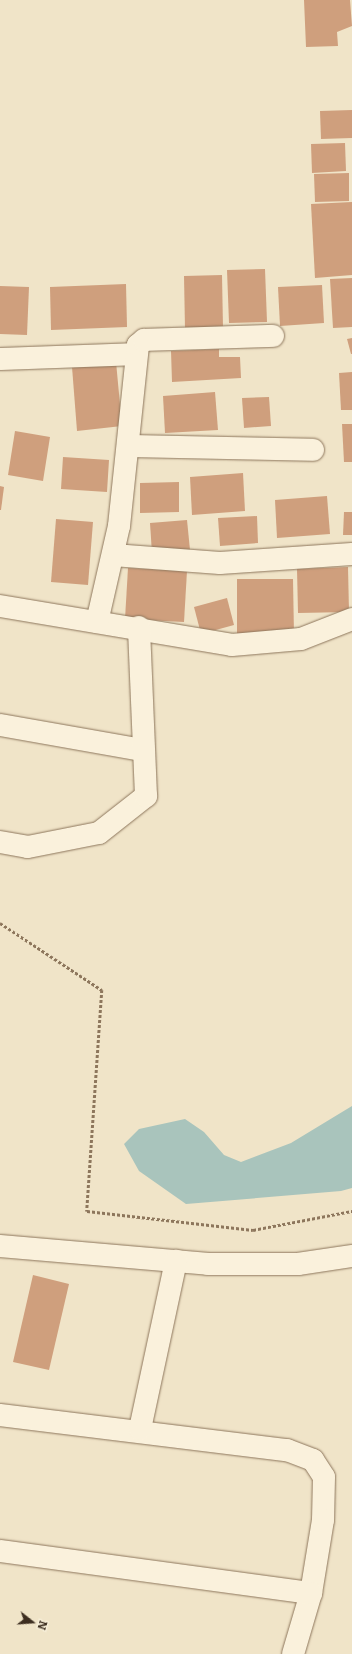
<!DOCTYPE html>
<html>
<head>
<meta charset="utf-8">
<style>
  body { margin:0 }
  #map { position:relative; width:352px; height:1654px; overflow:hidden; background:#f0e4c8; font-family:Literata,serif }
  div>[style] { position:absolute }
  .water>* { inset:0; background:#a9c4bc }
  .building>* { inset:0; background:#cf9f7d }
  .path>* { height:2.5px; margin-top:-1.25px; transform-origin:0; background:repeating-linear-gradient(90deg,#8d765c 0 3px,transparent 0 5px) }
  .roads { filter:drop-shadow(0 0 1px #8d765c) drop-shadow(0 0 1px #8d765c) }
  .minor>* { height:22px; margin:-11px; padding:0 11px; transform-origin:11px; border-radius:11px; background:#faf1dc }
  span { translate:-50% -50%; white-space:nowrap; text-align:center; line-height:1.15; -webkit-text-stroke:3px #f7eed8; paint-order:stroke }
  .north { position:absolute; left:12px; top:1602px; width:40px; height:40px; -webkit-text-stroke:3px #f7eed8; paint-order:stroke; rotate:107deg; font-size:11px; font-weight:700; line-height:16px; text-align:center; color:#3d2e20 }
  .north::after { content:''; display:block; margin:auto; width:14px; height:18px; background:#3d2e20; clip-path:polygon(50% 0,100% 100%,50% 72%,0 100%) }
</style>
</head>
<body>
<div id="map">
  <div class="water">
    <div style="clip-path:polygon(352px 1106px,352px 1188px,341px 1191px,186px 1204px,139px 1171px,124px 1144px,139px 1129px,185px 1119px,204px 1132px,224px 1155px,241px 1162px,291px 1143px)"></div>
  </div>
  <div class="building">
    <div style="clip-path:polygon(304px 0,350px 0,352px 26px,337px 32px,338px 46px,306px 47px)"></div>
    <div style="clip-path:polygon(352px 110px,352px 138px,321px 139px,320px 111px)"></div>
    <div style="clip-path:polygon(345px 143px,346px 171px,312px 173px,311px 144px)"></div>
    <div style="clip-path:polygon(349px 173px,349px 201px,315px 202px,314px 174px)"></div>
    <div style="clip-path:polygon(352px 202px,352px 275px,315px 278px,311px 204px)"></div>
    <div style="clip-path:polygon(265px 269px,267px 322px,229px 323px,227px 270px)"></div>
    <div style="clip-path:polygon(222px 275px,223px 328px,185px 329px,184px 276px)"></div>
    <div style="clip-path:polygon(352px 278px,352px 327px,333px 328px,330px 279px)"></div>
    <div style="clip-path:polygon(126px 284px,127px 327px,51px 330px,50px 287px)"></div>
    <div style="clip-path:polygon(322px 285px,324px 323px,280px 326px,278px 287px)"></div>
    <div style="clip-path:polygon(0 286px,29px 287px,27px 335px,0 334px)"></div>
    <div style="clip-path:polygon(352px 338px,352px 354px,351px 354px,347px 339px)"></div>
    <div style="clip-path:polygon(219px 349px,219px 357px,240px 357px,241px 378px,172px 382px,171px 351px)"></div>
    <div style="clip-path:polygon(116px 362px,122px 426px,77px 431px,72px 367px)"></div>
    <div style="clip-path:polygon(352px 372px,352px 410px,341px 410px,339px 373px)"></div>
    <div style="clip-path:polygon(215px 392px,218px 430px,165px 433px,163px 396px)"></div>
    <div style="clip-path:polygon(269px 397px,271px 426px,244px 428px,242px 398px)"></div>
    <div style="clip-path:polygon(342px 424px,352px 424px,352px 462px,344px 462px)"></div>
    <div style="clip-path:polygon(15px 431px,50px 437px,43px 481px,8px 475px)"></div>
    <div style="clip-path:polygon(63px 457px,109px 460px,107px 492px,61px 489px)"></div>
    <div style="clip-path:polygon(243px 473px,245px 511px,192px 515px,190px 477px)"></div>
    <div style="clip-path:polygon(179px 482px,179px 512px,140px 513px,140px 483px)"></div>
    <div style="clip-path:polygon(0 486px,4px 487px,1px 510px,0 510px)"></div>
    <div style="clip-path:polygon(327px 496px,330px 534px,277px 538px,275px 500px)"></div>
    <div style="clip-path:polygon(344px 512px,352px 512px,352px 535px,343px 535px)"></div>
    <div style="clip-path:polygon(257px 516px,258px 543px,220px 546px,218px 518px)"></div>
    <div style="clip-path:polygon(56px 519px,93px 522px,88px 585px,51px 582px)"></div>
    <div style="clip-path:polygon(187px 520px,190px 550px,152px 553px,150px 523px)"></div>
    <div style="clip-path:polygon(348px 567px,349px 612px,298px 613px,297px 569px)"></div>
    <div style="clip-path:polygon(128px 568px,187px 571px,184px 622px,125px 619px)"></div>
    <div style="clip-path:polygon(237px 579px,293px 579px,294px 635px,237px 636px)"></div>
    <div style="clip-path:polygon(227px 598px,234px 625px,201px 634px,194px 607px)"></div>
    <div style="clip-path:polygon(33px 1275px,69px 1284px,49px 1370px,13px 1362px)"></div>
  </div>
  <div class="path">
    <div style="left:0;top:923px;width:122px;rotate:33.3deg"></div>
    <div style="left:102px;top:990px;width:222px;rotate:93.9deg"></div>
    <div style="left:87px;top:1211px;width:167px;rotate:6.5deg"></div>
    <div style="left:253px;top:1230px;width:101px;rotate:-10.9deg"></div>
  </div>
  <div class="roads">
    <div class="minor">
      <div style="left:0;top:359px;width:135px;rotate:-2.1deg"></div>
      <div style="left:129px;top:446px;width:184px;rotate:1.2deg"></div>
      <div style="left:113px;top:555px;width:107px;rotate:4.3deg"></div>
      <div style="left:220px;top:563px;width:132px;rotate:-3.9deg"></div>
      <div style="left:0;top:606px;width:235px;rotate:9.5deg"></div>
      <div style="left:232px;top:645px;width:69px;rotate:-5deg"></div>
      <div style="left:301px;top:639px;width:55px;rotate:-21.4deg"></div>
      <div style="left:97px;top:622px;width:98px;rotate:-77.1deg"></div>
      <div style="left:119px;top:526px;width:182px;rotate:-84deg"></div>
      <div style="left:138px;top:345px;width:8px;rotate:-40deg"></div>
      <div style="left:144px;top:340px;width:129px;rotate:-1.8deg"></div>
      <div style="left:0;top:725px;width:144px;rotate:10deg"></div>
      <div style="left:0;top:842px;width:28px;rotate:10deg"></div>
      <div style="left:28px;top:847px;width:72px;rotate:-11.2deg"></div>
      <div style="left:99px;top:833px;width:60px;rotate:-38.2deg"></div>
      <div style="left:146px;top:796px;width:169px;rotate:-92.4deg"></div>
      <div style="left:0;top:1246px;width:209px;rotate:4.9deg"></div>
      <div style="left:208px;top:1264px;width:90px"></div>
      <div style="left:298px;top:1264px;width:55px;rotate:-8.4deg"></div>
      <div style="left:0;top:1415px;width:289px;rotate:7deg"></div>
      <div style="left:287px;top:1450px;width:28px;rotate:21deg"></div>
      <div style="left:313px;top:1460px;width:20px;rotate:57deg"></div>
      <div style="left:324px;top:1477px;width:43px;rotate:91.3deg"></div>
      <div style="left:323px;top:1520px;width:74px;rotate:99.3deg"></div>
      <div style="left:311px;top:1593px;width:64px;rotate:106.4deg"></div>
      <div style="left:140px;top:1429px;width:172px;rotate:-77.9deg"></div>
      <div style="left:0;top:1551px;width:314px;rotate:7.7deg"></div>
    </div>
  </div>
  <div class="north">N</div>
</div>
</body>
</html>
